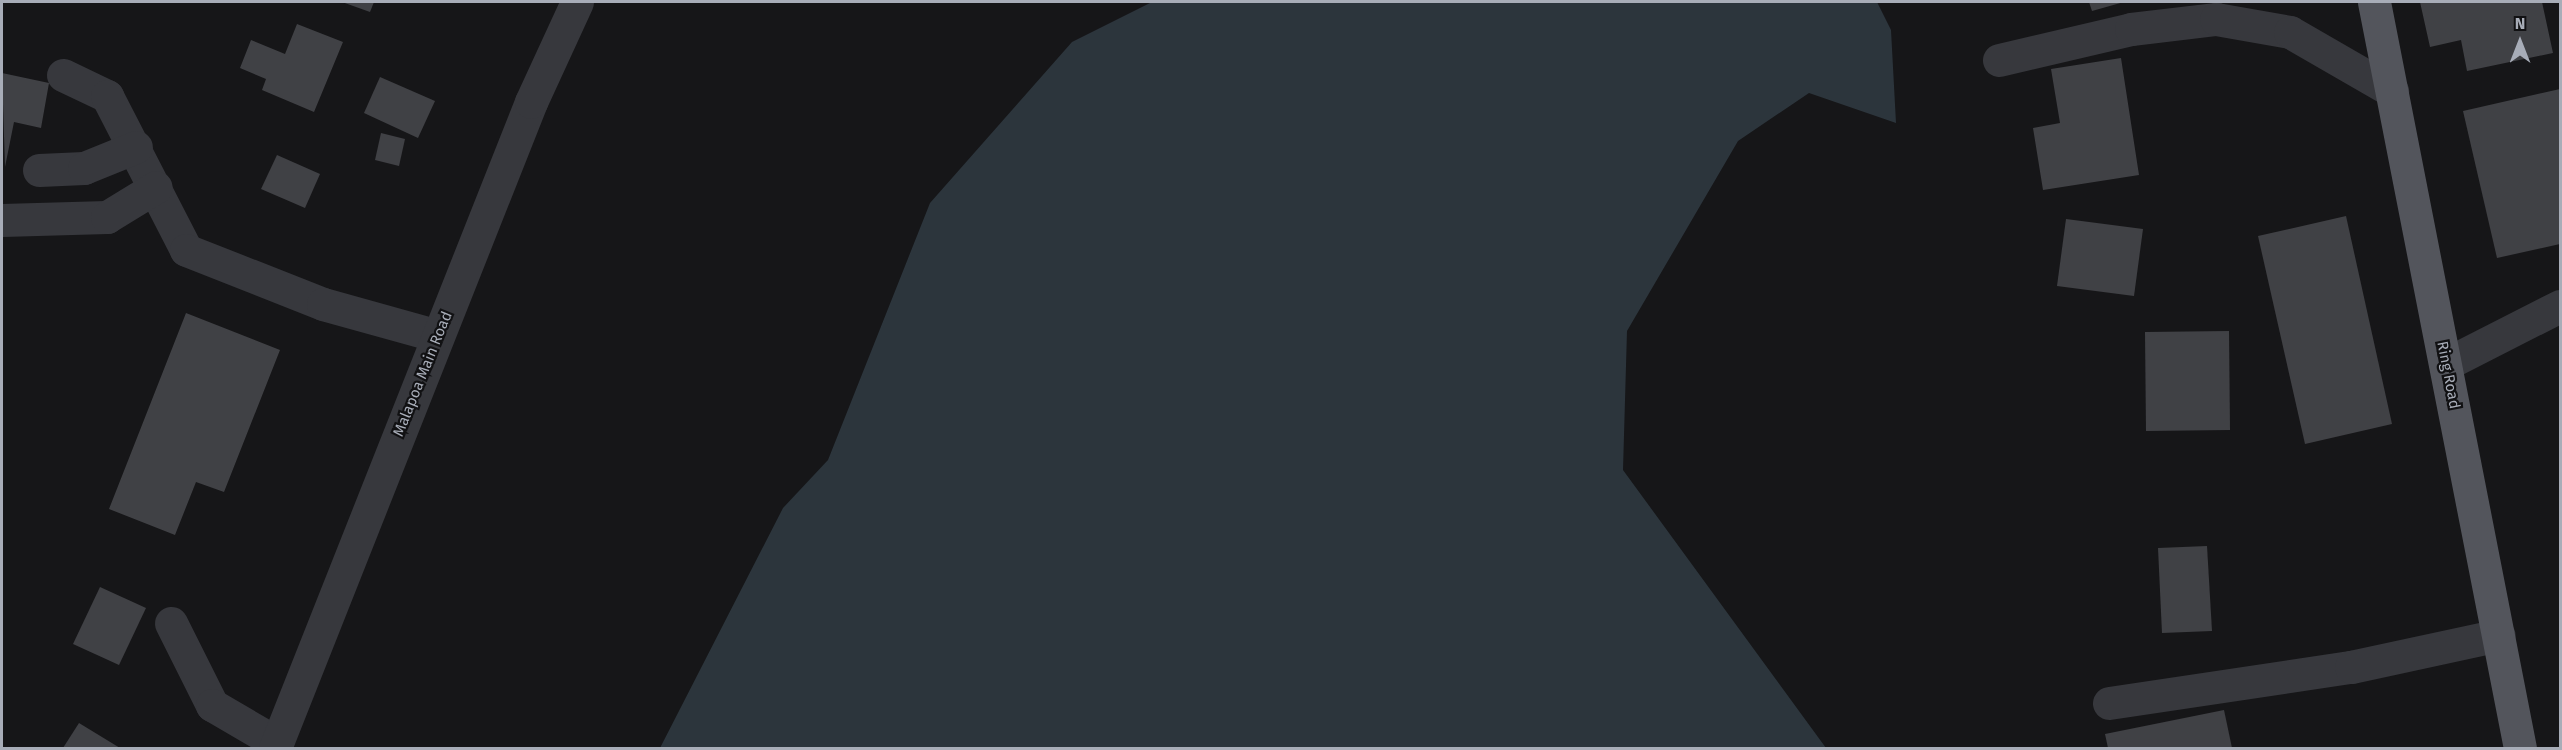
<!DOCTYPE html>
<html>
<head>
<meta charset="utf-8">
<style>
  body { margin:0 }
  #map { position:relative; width:2562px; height:750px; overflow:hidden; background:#161618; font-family:"Fira Sans",sans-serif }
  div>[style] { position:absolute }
  .water>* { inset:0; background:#2c353c }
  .building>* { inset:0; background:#404145 }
  .minor>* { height:33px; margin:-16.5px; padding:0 16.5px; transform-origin:16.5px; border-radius:16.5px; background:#37383d }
  .major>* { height:33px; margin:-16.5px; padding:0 16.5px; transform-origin:16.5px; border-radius:16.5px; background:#53555c }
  span { translate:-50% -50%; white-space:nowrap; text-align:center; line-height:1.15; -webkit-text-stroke:4.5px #111113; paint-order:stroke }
  .street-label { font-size:15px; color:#a8adb8 }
  .frame { position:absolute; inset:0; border:3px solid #a8adb8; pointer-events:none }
  .north { position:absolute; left:2490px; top:12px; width:60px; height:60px; -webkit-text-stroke:4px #111113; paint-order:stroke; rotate:0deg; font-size:16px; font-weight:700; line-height:24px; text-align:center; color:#a8adb8 }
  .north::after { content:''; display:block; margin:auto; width:21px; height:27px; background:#a8adb8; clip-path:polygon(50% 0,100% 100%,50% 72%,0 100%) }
</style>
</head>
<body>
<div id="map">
  <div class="water">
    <div style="clip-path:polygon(1152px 2px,1877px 2px,1891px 30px,1896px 123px,1809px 93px,1738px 141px,1627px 331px,1623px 470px,1826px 748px,660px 748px,783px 508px,828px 460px,930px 203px,1072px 42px)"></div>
  </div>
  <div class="building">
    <div style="clip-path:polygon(342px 2px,374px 2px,370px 12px)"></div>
    <div style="clip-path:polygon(2089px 2px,2124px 2px,2092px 11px)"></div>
    <div style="clip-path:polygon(2420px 2px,2542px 2px,2553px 53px,2467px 71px,2461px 40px,2430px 47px)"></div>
    <div style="clip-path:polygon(297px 24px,343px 42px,314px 112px,262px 90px,266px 79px,240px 68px,251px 40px,285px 54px)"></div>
    <div style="clip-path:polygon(2121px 58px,2139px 175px,2043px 190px,2033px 128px,2060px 123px,2051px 69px)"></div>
    <div style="clip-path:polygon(2px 73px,49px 83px,41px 128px,14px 122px,5px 167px)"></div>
    <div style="clip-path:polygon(380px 77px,435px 101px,418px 138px,364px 113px)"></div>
    <div style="clip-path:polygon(2560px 89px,2560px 244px,2497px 258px,2463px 111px)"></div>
    <div style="clip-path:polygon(381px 133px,405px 139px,399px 166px,375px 160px)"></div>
    <div style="clip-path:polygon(277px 155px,320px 174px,305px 208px,261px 189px)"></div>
    <div style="clip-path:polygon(2346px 216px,2392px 424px,2305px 444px,2258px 236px)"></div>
    <div style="clip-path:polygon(2066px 219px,2143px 229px,2134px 296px,2057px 286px)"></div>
    <div style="clip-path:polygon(186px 313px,280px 350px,224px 492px,196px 482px,175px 535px,109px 509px)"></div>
    <div style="clip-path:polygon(2229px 331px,2230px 430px,2146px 431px,2145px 332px)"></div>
    <div style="clip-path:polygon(2207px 546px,2212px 631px,2162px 633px,2158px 548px)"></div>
    <div style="clip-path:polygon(100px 587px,146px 608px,119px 665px,73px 644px)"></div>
    <div style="clip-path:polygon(2224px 710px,2232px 748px,2108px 748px,2105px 734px)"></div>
    <div style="clip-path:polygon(79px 723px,120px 748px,63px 748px)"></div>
  </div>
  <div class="minor">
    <div style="left:1999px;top:60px;width:136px;rotate:-13.2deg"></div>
    <div style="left:2131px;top:29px;width:86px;rotate:-6.7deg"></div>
    <div style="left:2216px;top:19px;width:75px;rotate:10deg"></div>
    <div style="left:2290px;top:32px;width:118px;rotate:30deg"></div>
    <div style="left:63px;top:75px;width:49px;rotate:25.5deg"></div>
    <div style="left:107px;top:96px;width:173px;rotate:62.8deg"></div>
    <div style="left:186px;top:250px;width:147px;rotate:21.5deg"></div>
    <div style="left:323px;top:304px;width:119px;rotate:15.5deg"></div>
    <div style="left:39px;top:170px;width:45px;rotate:-2.5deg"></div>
    <div style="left:84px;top:168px;width:56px;rotate:-22deg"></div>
    <div style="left:2px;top:220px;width:105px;rotate:-1.6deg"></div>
    <div style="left:107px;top:217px;width:57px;rotate:-31.5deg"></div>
    <div style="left:2446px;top:364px;width:128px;rotate:-27deg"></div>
    <div style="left:171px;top:623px;width:92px;rotate:63.4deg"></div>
    <div style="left:212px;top:705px;width:75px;rotate:30.3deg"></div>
    <div style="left:2109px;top:703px;width:245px;rotate:-8.5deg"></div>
    <div style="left:2351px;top:667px;width:151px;rotate:-12.2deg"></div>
    <div style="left:275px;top:748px;width:695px;rotate:-68.38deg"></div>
    <div style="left:531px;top:102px;width:110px;rotate:-65.3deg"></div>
  </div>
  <div class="major">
    <div style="left:2374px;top:2px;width:760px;rotate:78.93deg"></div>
  </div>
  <div class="street-label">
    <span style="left:423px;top:374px;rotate:-68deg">Malapoa Main Road</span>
    <span style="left:2448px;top:375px;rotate:79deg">Ring Road</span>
  </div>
  <div class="frame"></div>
  <div class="north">N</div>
</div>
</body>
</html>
